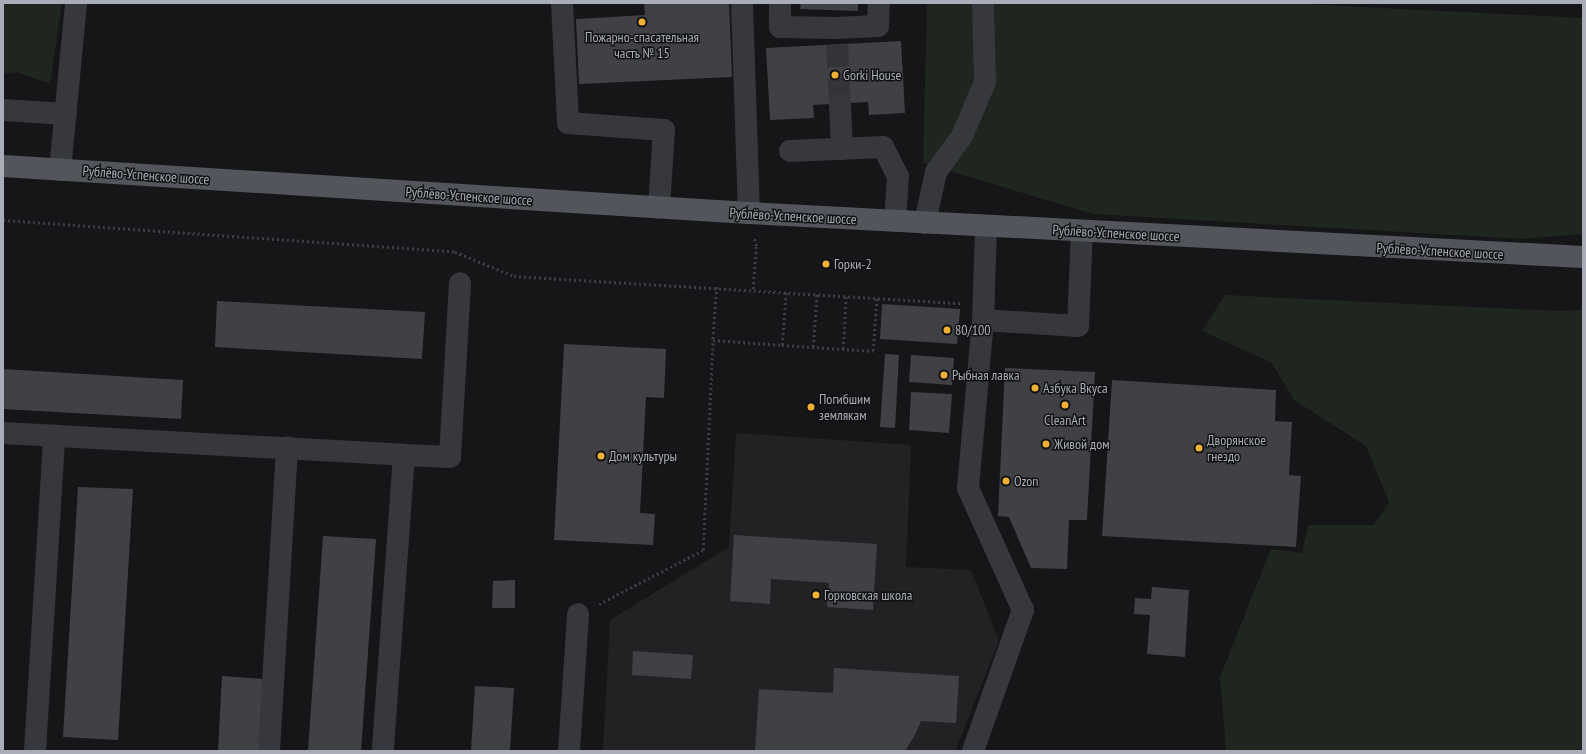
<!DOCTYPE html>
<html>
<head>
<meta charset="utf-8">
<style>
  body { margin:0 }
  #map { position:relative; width:1586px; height:754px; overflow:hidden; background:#161618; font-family:"PT Sans Narrow",sans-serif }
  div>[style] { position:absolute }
  .built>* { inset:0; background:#222225 }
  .green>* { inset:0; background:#1e261f }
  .building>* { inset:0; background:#404145 }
  .minor-tunnel>* { height:22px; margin-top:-11px; transform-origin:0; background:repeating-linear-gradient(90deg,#333438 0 22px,transparent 0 33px) }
  .path>* { height:2.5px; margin-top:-1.25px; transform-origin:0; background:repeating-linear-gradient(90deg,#3d3f44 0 2px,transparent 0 5px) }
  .minor>* { height:22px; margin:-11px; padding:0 11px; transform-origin:11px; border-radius:11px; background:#37383d }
  .major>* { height:22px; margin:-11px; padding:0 11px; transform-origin:11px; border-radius:11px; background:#53555c }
  .dots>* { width:11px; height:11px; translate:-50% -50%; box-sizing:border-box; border:2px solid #111113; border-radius:50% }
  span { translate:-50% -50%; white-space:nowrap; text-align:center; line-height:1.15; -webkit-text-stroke:3px #111113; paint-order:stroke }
  .poi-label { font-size:14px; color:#a8adb8 }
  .left { translate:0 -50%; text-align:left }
  .street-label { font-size:14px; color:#a8adb8 }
  .frame { position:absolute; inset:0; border:4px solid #a8adb8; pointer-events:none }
</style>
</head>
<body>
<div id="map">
  <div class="built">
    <div style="clip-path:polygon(736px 433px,911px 445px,906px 567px,971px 570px,999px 641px,955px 751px,603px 751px,610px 620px,729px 547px)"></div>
  </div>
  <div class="green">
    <div style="clip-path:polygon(3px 3px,62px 3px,50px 84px,17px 72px,3px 74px)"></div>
    <div style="clip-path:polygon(927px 3px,1283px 3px,1583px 18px,1583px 234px,1522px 239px,1093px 214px,923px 163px)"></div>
    <div style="clip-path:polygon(1225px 295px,1560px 311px,1583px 310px,1583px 751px,1226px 751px,1220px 677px,1271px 549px,1302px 553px,1308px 525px,1374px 525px,1389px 502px,1366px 446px,1294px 400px,1272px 363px,1202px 331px)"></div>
  </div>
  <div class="building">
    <div style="clip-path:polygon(644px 3px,729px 3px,732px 77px,579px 84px,576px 19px,645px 15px)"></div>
    <div style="clip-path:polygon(801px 3px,858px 3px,858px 11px,800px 9px)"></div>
    <div style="clip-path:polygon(901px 41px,905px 113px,869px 115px,868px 102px,813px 105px,814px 118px,770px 120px,766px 48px)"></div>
    <div style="clip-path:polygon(217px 301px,425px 312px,422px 359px,215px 347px)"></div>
    <div style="clip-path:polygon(882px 304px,960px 309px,957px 344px,880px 339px)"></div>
    <div style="clip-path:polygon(564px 344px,666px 349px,664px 398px,646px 397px,640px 513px,655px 514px,653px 545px,554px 540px)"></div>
    <div style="clip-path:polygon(885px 354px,899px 355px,895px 428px,880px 427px)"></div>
    <div style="clip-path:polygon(911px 355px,954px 358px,952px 385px,909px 382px)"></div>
    <div style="clip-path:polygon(1005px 368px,1095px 372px,1087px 520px,1069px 520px,1067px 569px,1031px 568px,1009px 517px,998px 516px)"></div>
    <div style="clip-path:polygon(3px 369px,183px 380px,181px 419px,3px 409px)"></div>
    <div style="clip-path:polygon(1112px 380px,1276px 390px,1275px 421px,1292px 422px,1289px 475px,1301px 476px,1296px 547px,1102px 536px)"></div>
    <div style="clip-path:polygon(911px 392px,952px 394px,949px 433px,909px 430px)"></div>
    <div style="clip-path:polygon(78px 487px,133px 489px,118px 740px,63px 737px)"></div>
    <div style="clip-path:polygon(734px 535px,877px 544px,873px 610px,827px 607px,829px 583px,771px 579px,770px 604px,730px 601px)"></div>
    <div style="clip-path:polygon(323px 536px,376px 539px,361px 751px,308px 751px)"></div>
    <div style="clip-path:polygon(515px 580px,515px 608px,492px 608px,493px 581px)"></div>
    <div style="clip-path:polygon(1152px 587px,1189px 590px,1185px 657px,1147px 654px,1150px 615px,1134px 614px,1135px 598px,1151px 599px)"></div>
    <div style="clip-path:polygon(633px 651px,693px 655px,691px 679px,632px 675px)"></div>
    <div style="clip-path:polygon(834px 668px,959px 676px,956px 723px,921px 721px,915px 735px,905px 751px,755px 751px,759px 689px,833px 693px)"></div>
    <div style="clip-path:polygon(222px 676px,263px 679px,259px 751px,218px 751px)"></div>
    <div style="clip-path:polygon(475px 686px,514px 688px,510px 751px,471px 751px)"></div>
  </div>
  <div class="minor-tunnel">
    <div style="left:837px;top:45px;width:59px;rotate:87.1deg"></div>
  </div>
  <div class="path">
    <div style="left:3px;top:220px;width:453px;rotate:4deg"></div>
    <div style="left:455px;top:252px;width:64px;rotate:22.1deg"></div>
    <div style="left:514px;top:276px;width:447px;rotate:3.5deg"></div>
    <div style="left:717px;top:287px;width:53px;rotate:94.3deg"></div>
    <div style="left:713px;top:340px;width:69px;rotate:4.1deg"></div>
    <div style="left:782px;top:345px;width:91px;rotate:3.8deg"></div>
    <div style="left:873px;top:351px;width:54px;rotate:-85.8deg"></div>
    <div style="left:753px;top:289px;width:43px;rotate:-86deg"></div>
    <div style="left:756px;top:246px;width:8px;rotate:-104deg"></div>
    <div style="left:782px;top:345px;width:53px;rotate:-85.7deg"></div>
    <div style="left:813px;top:347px;width:54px;rotate:-85.8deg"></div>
    <div style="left:843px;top:349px;width:54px;rotate:-86.8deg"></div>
    <div style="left:599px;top:604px;width:117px;rotate:-27.4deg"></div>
    <div style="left:703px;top:550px;width:210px;rotate:-87.3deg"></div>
  </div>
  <div class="minor">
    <div style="left:562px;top:3px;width:120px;rotate:87.1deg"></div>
    <div style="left:568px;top:123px;width:96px;rotate:4.2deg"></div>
    <div style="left:664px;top:130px;width:78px;rotate:93.7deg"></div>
    <div style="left:742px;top:3px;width:210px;rotate:88.1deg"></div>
    <div style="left:780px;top:3px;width:24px;rotate:90deg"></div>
    <div style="left:780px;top:27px;width:56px;rotate:1deg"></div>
    <div style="left:836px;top:28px;width:42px;rotate:-2.7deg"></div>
    <div style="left:878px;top:26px;width:23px;rotate:-88deg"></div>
    <div style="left:840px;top:104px;width:45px;rotate:87.5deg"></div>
    <div style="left:3px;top:110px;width:63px;rotate:3.6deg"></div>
    <div style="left:790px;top:151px;width:93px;rotate:-2.5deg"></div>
    <div style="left:883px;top:147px;width:33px;rotate:63deg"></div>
    <div style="left:898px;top:176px;width:45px;rotate:93.8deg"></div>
    <div style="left:60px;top:170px;width:168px;rotate:-84.5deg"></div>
    <div style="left:925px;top:223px;width:52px;rotate:-77.8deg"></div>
    <div style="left:936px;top:172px;width:44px;rotate:-54.2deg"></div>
    <div style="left:962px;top:136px;width:59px;rotate:-66.9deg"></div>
    <div style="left:985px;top:82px;width:79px;rotate:-91.5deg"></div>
    <div style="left:986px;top:226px;width:94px;rotate:91.8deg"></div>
    <div style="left:983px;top:320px;width:95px;rotate:3.6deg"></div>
    <div style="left:1078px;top:326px;width:94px;rotate:-87.6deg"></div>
    <div style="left:3px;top:433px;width:402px;rotate:3.1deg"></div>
    <div style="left:404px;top:455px;width:297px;rotate:94.1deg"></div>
    <div style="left:404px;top:455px;width:46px;rotate:2.5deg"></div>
    <div style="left:450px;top:457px;width:174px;rotate:-86.7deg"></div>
    <div style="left:35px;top:751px;width:316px;rotate:-86.5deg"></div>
    <div style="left:269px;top:751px;width:304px;rotate:-86.6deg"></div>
    <div style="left:569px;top:751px;width:137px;rotate:-86.2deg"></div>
    <div style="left:973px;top:751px;width:150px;rotate:-70.5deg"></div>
    <div style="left:1023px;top:610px;width:134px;rotate:-114.3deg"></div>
    <div style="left:968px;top:488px;width:169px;rotate:-84.9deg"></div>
  </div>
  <div class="major">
    <div style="left:3px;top:166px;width:747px;rotate:3.61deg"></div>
    <div style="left:749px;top:213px;width:835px;rotate:3.02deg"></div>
  </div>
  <div class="dots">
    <div style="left:642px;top:22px;background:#f2b134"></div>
    <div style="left:835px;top:75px;background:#f2b134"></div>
    <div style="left:826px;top:264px;background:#f2b134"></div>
    <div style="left:947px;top:330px;background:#f2b134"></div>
    <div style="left:944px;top:375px;background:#f2b134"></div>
    <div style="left:1035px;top:388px;background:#f2b134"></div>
    <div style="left:1065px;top:405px;background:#f2b134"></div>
    <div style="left:811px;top:407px;background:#f2b134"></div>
    <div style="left:1046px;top:444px;background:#f2b134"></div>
    <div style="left:1199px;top:448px;background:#f2b134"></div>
    <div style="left:601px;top:456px;background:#f2b134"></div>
    <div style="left:1006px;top:481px;background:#f2b134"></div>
    <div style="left:816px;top:595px;background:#f2b134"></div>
  </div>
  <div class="poi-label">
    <span style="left:642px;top:45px">Пожарно-спасательная<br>часть № 15</span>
    <span class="left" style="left:843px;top:75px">Gorki House</span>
    <span class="left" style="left:834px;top:264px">Горки-2</span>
    <span class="left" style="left:955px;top:330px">80/100</span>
    <span class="left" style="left:952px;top:375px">Рыбная лавка</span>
    <span class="left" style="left:1043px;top:388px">Азбука Вкуса</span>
    <span class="left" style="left:819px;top:407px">Погибшим<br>землякам</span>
    <span style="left:1065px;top:420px">CleanArt</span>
    <span class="left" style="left:1207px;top:448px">Дворянское<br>гнездо</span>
    <span class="left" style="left:1054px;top:444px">Живой дом</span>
    <span class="left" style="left:609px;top:456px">Дом культуры</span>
    <span class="left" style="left:1014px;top:481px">Ozon</span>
    <span class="left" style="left:824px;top:595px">Горковская школа</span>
  </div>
  <div class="street-label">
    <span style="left:146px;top:175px;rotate:4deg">Рублёво-Успенское шоссе</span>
    <span style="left:469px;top:196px;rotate:4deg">Рублёво-Успенское шоссе</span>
    <span style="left:793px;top:216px;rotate:3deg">Рублёво-Успенское шоссе</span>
    <span style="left:1116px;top:233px;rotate:3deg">Рублёво-Успенское шоссе</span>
    <span style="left:1440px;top:251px;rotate:3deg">Рублёво-Успенское шоссе</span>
  </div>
  <div class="frame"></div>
</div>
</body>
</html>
